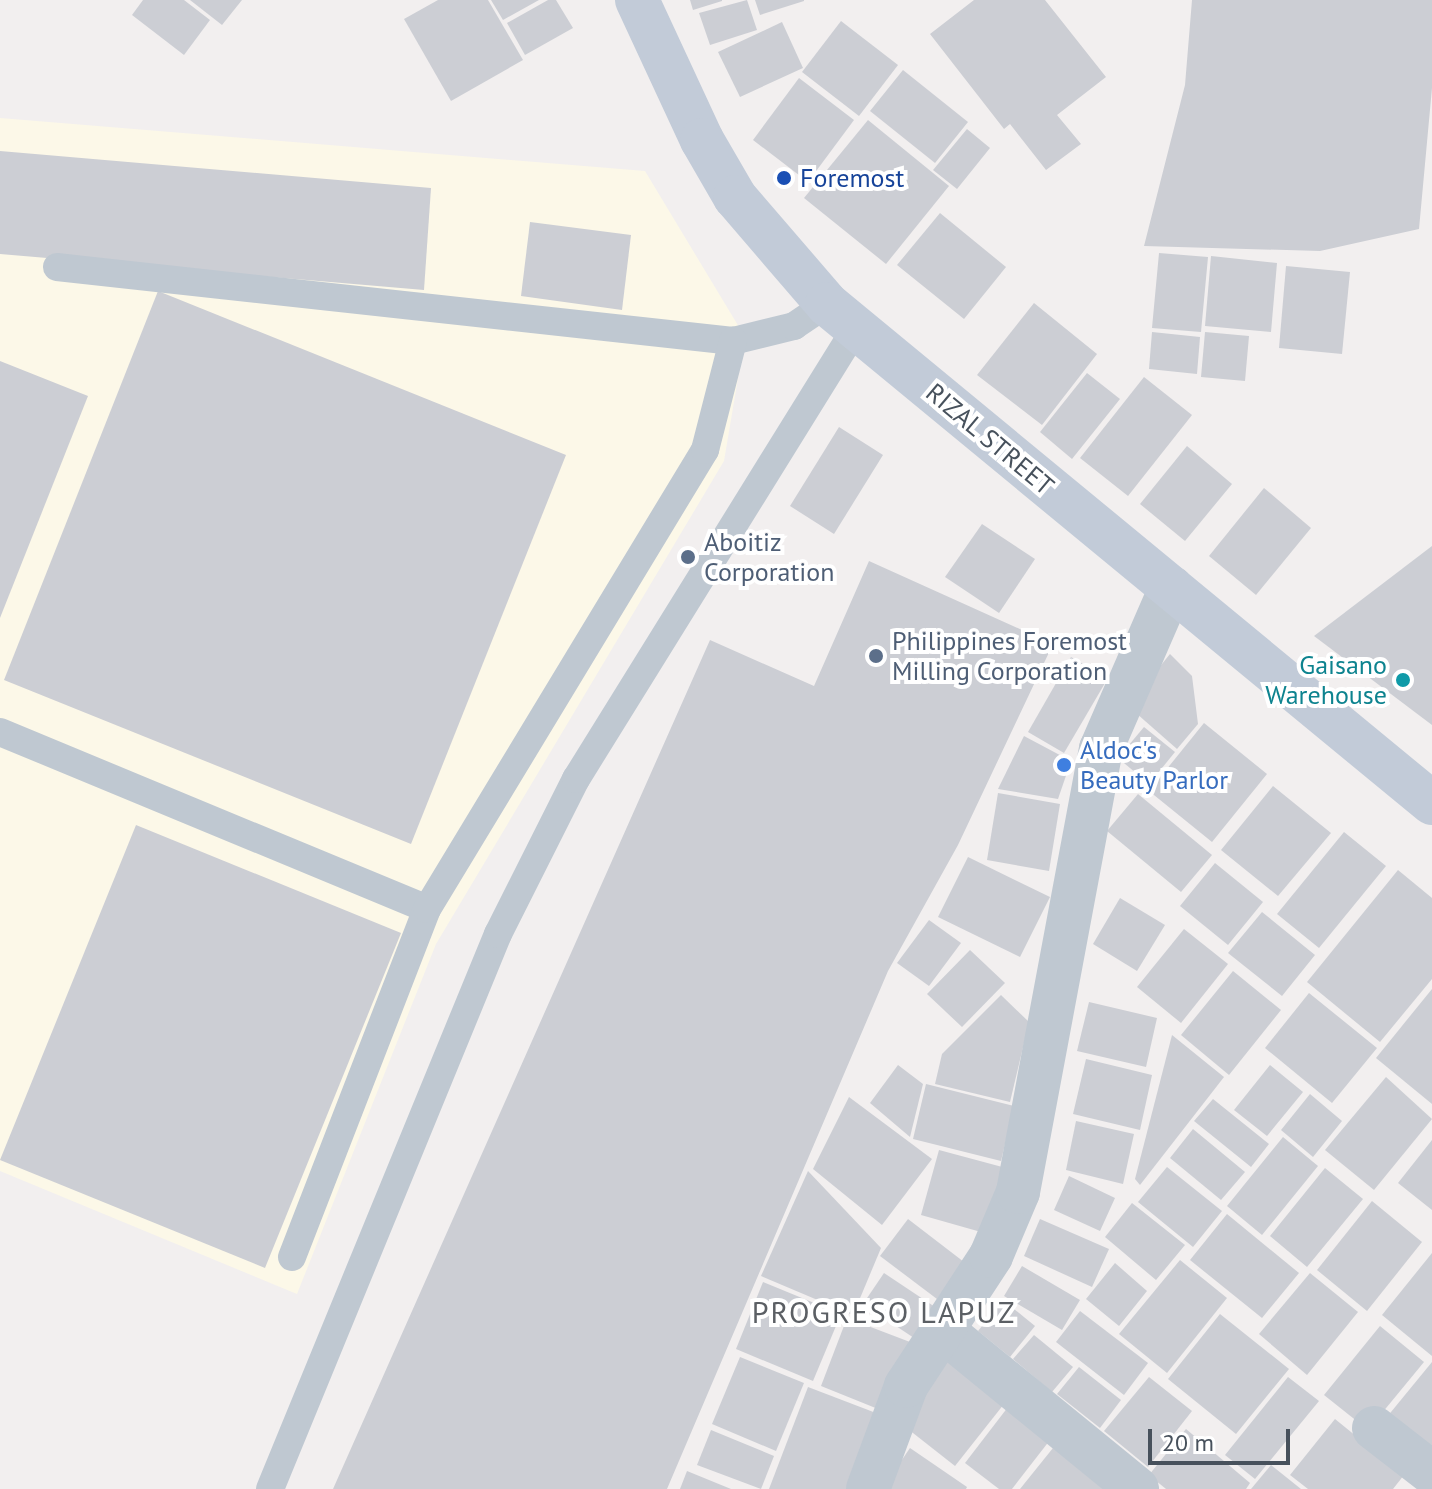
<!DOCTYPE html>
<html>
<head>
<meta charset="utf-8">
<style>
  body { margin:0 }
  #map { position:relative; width:1432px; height:1489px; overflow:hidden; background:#f2efef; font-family:"PT Sans",sans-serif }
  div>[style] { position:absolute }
  .commercial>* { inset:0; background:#fcf8e8 }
  .building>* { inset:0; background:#ccced4 }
  .lane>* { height:28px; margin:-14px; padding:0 14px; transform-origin:14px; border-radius:14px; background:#bfc8d1 }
  .street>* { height:44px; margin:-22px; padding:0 22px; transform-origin:22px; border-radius:22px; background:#bfc8d1 }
  .secondary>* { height:44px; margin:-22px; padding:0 22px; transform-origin:22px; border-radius:22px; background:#c2cbd8 }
  .dots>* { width:22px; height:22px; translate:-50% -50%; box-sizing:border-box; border:4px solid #fff; border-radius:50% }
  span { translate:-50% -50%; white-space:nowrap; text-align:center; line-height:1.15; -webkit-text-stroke:8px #fff; paint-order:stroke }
  .transit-label { font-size:26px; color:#164399 }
  .left { translate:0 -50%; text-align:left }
  .street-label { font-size:26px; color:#47515c }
  .service-label { font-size:26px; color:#4e5e75 }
  .culture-label { font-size:26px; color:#0d838f }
  .right { translate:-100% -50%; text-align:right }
  .shop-label { font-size:26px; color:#366cbe }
  .quarter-label { font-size:30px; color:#5b5f64; letter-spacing:2px }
  .scale { position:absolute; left:1148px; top:1429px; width:142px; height:36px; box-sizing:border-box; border:4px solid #47515c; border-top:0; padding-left:10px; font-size:24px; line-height:28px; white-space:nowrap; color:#47515c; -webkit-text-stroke:6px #fff; paint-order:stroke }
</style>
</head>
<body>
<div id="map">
  <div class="commercial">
    <div style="clip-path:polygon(0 118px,645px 171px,745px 337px,724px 461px,436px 944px,297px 1294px,0 1171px)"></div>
  </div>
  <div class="building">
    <div style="clip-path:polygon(143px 0,184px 0,210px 20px,184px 55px,132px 15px)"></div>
    <div style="clip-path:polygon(190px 0,242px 0,222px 25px)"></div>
    <div style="clip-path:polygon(438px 0,488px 0,523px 60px,451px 101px,404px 19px)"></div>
    <div style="clip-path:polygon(491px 0,539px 0,503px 20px)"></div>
    <div style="clip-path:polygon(548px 0,556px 0,573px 28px,525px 55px,507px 23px)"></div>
    <div style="clip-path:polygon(690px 0,722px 0,722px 1px,693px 10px)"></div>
    <div style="clip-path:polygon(747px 0,757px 30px,710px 45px,699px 13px)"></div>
    <div style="clip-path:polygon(755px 0,804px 0,804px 1px,760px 15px)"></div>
    <div style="clip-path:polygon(974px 0,1045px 0,1106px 77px,1057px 115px,1081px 144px,1046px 170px,1010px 124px,1004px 129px,930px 34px)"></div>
    <div style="clip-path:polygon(1192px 0,1432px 0,1432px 88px,1419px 229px,1320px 251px,1144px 246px,1185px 85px)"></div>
    <div style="clip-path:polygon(841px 21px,898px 65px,859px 116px,802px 72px)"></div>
    <div style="clip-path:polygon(782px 22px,803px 68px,740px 97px,718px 52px)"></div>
    <div style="clip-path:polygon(903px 70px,968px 122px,935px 163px,870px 111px)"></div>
    <div style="clip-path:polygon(799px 78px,854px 120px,808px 182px,753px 140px)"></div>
    <div style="clip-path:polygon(868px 120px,949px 186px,886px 264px,804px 198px)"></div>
    <div style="clip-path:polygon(967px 129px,990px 148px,957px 189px,933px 170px)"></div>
    <div style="clip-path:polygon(0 151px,431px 188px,424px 290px,0 254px)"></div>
    <div style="clip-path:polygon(940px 213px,1006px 267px,964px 319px,897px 265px)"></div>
    <div style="clip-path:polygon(530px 222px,631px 235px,622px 310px,521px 296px)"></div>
    <div style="clip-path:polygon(1159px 253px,1208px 257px,1201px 332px,1152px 328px)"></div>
    <div style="clip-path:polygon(1211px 256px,1277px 263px,1271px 332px,1205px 326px)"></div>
    <div style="clip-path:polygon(1286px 266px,1350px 272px,1342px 354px,1279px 348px)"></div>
    <div style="clip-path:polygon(158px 291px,566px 455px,411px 844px,4px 680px)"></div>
    <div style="clip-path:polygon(1034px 303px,1097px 354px,1042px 425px,977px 375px)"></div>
    <div style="clip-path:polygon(1152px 332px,1200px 337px,1197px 374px,1149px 369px)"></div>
    <div style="clip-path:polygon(1205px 332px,1249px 336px,1245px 381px,1201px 377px)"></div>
    <div style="clip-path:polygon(0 361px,88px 396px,0 618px)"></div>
    <div style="clip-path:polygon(1087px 373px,1120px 399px,1072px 459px,1040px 432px)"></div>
    <div style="clip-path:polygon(1144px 377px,1192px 415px,1128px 496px,1080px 458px)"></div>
    <div style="clip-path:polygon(839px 427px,883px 455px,834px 534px,790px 506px)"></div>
    <div style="clip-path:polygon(1187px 446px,1232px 484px,1185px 541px,1140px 504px)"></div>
    <div style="clip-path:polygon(1264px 488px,1311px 528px,1256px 595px,1209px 556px)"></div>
    <div style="clip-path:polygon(982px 524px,1035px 559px,999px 613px,945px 577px)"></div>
    <div style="clip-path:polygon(1432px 546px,1432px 725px,1314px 636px)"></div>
    <div style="clip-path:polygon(869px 561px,1053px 644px,958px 845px,888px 971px,667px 1489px,333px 1489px,710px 640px,814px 686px)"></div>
    <div style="clip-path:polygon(1170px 654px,1192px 676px,1198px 724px,1177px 749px,1128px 706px)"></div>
    <div style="clip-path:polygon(1071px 657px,1108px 678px,1064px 753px,1028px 732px)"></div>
    <div style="clip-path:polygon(1204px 723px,1267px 774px,1212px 842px,1149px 791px)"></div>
    <div style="clip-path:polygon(1144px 727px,1175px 752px,1149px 784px,1118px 758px)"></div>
    <div style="clip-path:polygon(1024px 736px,1071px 761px,1058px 799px,998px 789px)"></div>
    <div style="clip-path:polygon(1273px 786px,1331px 833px,1278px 896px,1221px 850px)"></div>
    <div style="clip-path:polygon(998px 793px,1060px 804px,1049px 871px,987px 860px)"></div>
    <div style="clip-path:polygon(1138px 794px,1212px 855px,1181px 892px,1107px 831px)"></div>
    <div style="clip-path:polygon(136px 825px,401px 933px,265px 1268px,0 1160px)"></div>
    <div style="clip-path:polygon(1344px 832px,1386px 866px,1319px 948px,1277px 914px)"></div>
    <div style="clip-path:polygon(968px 857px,1050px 897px,1020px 957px,938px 917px)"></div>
    <div style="clip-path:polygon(1215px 863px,1263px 902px,1228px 945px,1180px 906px)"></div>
    <div style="clip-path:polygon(1398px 870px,1432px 898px,1432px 979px,1380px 1042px,1307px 982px)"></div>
    <div style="clip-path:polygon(1120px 898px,1165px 925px,1137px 971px,1093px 944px)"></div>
    <div style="clip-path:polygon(1262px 912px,1315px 955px,1282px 996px,1228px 953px)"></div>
    <div style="clip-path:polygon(929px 920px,961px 943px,929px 986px,897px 963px)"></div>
    <div style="clip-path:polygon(1184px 929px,1228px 964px,1181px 1023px,1137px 987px)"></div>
    <div style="clip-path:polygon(970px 950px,1005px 983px,962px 1027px,927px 994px)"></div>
    <div style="clip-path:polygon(1233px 971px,1281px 1010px,1229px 1075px,1181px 1035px)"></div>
    <div style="clip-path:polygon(1432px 989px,1432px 1104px,1376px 1058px)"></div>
    <div style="clip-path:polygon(1309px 993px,1377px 1048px,1332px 1103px,1265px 1048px)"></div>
    <div style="clip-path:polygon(1001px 995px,1029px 1022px,1010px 1102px,935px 1084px,942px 1054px)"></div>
    <div style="clip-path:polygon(1089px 1002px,1157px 1018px,1146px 1067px,1077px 1051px)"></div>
    <div style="clip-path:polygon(1172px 1035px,1224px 1077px,1140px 1185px,1135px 1179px)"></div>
    <div style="clip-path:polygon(1086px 1059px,1152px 1075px,1140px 1130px,1073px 1114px)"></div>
    <div style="clip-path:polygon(898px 1065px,923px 1084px,910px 1137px,870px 1103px)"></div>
    <div style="clip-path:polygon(1270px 1065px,1303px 1092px,1267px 1136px,1234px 1110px)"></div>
    <div style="clip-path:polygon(1386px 1077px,1432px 1119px,1374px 1190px,1325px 1150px)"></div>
    <div style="clip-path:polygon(926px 1084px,1014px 1106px,1001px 1161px,913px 1139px)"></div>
    <div style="clip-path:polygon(1310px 1094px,1342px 1121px,1313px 1157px,1281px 1130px)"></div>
    <div style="clip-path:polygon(849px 1097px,932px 1159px,882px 1225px,813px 1169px)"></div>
    <div style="clip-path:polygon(1213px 1099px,1269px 1144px,1251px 1167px,1194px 1121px)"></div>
    <div style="clip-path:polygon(1076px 1121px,1134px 1134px,1123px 1184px,1066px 1170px)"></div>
    <div style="clip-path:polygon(1193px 1129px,1245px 1172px,1221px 1200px,1170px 1158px)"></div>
    <div style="clip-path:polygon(1283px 1137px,1318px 1166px,1262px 1235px,1227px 1206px)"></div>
    <div style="clip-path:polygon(1432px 1140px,1432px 1210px,1398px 1183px)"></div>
    <div style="clip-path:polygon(939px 1150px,1006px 1168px,988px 1234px,921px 1215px)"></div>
    <div style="clip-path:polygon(1167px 1167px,1222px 1211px,1193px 1247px,1138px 1202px)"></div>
    <div style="clip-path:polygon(1325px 1168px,1363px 1199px,1307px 1267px,1270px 1236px)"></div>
    <div style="clip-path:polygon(808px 1171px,881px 1248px,853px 1315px,761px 1276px)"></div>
    <div style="clip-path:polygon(1069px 1176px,1115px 1198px,1100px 1231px,1054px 1210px)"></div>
    <div style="clip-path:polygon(1372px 1201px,1422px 1242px,1367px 1311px,1317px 1270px)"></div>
    <div style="clip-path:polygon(1132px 1203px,1185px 1245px,1156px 1280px,1105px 1237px)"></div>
    <div style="clip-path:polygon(1227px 1214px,1299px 1273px,1262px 1318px,1190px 1260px)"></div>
    <div style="clip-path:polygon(908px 1219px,964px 1262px,937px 1299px,880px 1256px)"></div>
    <div style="clip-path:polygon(1040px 1219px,1109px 1249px,1092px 1287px,1024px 1256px)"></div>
    <div style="clip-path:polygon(1432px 1253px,1432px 1356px,1382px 1315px)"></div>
    <div style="clip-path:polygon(1180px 1260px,1227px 1298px,1167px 1373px,1119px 1334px)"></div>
    <div style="clip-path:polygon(1115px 1263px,1147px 1291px,1119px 1326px,1086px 1299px)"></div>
    <div style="clip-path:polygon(1022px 1266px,1080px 1300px,1062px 1330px,1004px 1296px)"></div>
    <div style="clip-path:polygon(884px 1273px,935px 1307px,914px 1338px,863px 1304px)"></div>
    <div style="clip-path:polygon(1310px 1273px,1358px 1312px,1307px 1375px,1259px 1334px)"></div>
    <div style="clip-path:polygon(763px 1282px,841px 1314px,813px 1381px,736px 1349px)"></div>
    <div style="clip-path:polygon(1003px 1300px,1035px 1326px,1010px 1357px,978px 1331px)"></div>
    <div style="clip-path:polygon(1080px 1311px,1148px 1363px,1124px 1395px,1056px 1342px)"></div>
    <div style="clip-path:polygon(1220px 1314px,1289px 1369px,1236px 1434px,1168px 1379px)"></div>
    <div style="clip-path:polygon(847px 1318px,910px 1342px,883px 1411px,821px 1386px)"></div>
    <div style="clip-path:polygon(1380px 1326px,1424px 1362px,1368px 1430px,1324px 1395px)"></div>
    <div style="clip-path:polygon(1034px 1335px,1073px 1367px,1052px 1392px,1013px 1359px)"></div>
    <div style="clip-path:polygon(740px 1357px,804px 1383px,776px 1451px,712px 1424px)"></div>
    <div style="clip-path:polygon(947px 1360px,1004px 1404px,955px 1466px,899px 1422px)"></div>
    <div style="clip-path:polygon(1432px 1362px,1432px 1464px,1382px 1423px)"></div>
    <div style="clip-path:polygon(1079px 1367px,1121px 1400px,1100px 1428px,1057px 1394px)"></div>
    <div style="clip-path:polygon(1149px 1377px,1192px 1411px,1148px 1467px,1104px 1431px)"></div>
    <div style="clip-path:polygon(1288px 1377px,1319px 1401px,1255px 1479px,1225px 1455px)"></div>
    <div style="clip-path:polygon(808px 1387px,876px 1413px,847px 1489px,769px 1489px)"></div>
    <div style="clip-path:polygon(1008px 1407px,1050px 1440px,1012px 1489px,999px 1489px,965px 1463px)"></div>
    <div style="clip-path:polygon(1335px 1419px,1404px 1475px,1393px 1489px,1308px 1489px,1290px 1475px)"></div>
    <div style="clip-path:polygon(1186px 1429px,1250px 1483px,1246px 1489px,1166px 1489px,1149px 1475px)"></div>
    <div style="clip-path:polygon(711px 1430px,774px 1456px,761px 1489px,697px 1465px)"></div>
    <div style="clip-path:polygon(910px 1448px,967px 1487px,966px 1489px,882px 1489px)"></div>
    <div style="clip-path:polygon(1053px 1448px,1106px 1489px,1020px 1489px)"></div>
    <div style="clip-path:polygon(1271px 1465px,1301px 1489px,1251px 1489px)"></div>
    <div style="clip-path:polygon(687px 1471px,731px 1489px,680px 1489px)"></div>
  </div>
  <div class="lane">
    <div style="left:57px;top:267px;width:680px;rotate:6.25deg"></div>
    <div style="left:733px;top:341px;width:63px;rotate:-13.8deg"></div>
    <div style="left:794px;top:326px;width:40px;rotate:-34deg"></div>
    <div style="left:0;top:732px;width:462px;rotate:22.5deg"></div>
    <div style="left:292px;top:1257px;width:373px;rotate:-68.8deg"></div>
    <div style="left:427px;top:909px;width:537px;rotate:-58.8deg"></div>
    <div style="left:705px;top:450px;width:113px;rotate:-75.6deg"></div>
    <div style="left:270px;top:1489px;width:600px;rotate:-67.67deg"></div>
    <div style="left:498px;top:934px;width:174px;rotate:-63.3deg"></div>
    <div style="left:576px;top:779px;width:531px;rotate:-58.17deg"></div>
  </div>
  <div class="street">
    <div style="left:941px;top:1329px;width:253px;rotate:39.2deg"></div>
    <div style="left:1374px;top:1428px;width:73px;rotate:37.8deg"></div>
    <div style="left:868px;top:1489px;width:110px;rotate:-69.7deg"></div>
    <div style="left:906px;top:1386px;width:155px;rotate:-56.8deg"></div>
    <div style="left:991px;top:1256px;width:69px;rotate:-67.1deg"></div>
    <div style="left:1018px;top:1192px;width:451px;rotate:-79.4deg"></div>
    <div style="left:1101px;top:749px;width:176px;rotate:-66.5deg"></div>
  </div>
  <div class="secondary">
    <div style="left:637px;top:0;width:154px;rotate:65.1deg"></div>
    <div style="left:702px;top:140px;width:66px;rotate:59.9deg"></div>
    <div style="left:735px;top:197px;width:141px;rotate:49.3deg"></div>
    <div style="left:827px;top:304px;width:784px;rotate:39.52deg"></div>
  </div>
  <div class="dots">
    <div style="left:784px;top:178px;background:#1a4fb4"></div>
    <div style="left:688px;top:557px;background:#5c6f8a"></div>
    <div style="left:876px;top:656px;background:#5c6f8a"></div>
    <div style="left:1403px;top:680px;background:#0f9aa8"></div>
    <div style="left:1064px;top:765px;background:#3f7fe0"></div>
  </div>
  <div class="transit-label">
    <span class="left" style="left:800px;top:178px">Foremost</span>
  </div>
  <div class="street-label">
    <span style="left:990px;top:439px;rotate:40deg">RIZAL STREET</span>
  </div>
  <div class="service-label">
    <span class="left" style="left:704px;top:557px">Aboitiz<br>Corporation</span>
    <span class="left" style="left:892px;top:656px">Philippines Foremost<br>Milling Corporation</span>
  </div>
  <div class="culture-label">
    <span class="right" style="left:1387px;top:680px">Gaisano<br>Warehouse</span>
  </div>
  <div class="shop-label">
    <span class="left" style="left:1080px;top:765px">Aldoc's<br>Beauty Parlor</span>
  </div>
  <div class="quarter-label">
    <span style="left:884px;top:1312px">PROGRESO LAPUZ</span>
  </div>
  <div class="scale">20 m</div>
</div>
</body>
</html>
